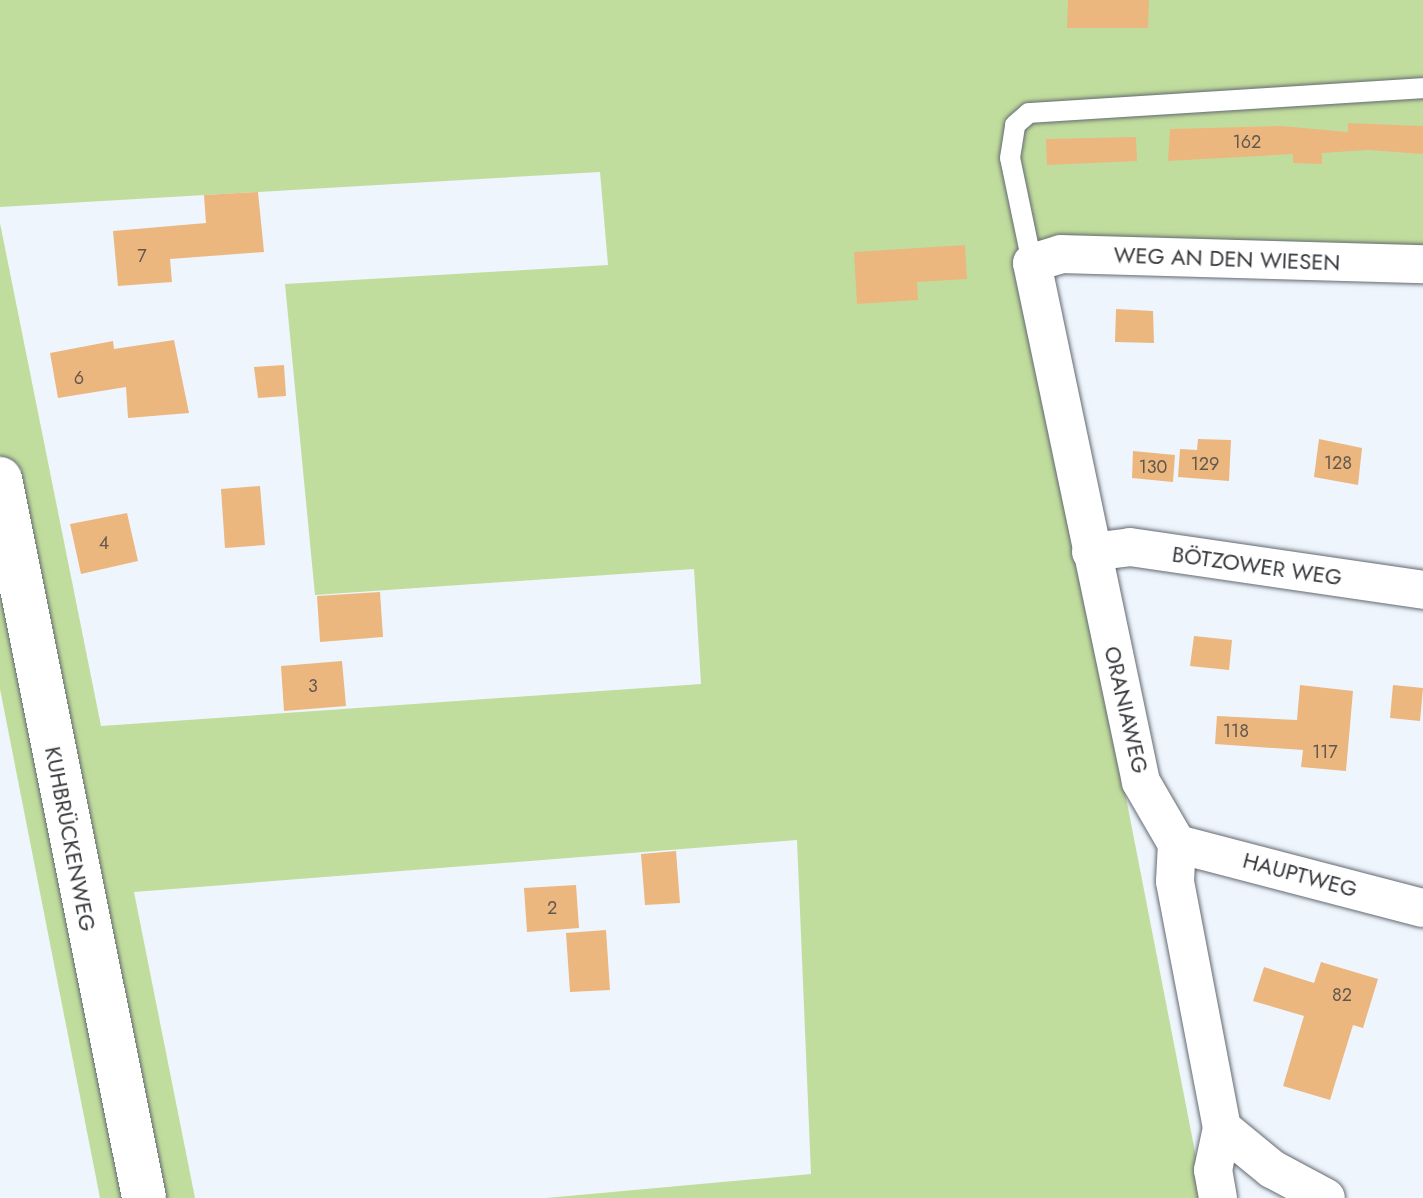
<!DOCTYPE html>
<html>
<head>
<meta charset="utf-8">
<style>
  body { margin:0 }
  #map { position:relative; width:1423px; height:1198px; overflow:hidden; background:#eff5fd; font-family:Jost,sans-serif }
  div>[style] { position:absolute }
  .green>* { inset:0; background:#c1dd9d }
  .building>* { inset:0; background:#ebb77f }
  .roads { filter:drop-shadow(0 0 2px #646a71) drop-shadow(0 0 2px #646a71) }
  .service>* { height:20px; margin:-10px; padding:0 10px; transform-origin:10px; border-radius:10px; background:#fff }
  .minor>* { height:38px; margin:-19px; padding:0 19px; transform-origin:19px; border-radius:19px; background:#fff }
  .tertiary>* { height:44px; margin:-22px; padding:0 22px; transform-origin:22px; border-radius:22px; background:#fff }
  span { translate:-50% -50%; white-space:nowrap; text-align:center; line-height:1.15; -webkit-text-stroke:6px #fff; paint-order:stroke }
  .number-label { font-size:18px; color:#63584d }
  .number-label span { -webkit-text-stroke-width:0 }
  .street-label { font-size:22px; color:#36383c }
</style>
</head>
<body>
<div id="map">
  <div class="green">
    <div style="clip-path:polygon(0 0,1423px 0,1423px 254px,1019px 248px,1204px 1198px,546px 1198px,811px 1174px,797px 840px,134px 892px,195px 1198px,100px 1198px,0 689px,0 223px,101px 726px,701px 684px,694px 569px,315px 595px,285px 284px,608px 265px,600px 172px,0 207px)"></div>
  </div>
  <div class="building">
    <div style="clip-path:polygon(1068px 0,1149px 0,1148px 28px,1067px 28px)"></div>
    <div style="clip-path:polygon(1348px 123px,1423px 126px,1423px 154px,1368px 150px,1322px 153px,1322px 164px,1293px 163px,1293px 154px,1168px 161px,1170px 129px,1281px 126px,1348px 132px)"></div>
    <div style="clip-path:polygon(1136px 137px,1137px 161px,1047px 165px,1046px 139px)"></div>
    <div style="clip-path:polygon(258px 192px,264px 252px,170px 259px,172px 282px,118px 286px,113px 231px,206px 223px,204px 195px)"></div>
    <div style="clip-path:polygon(965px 245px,967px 279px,917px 282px,918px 300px,857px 304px,854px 252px)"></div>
    <div style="clip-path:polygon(1116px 309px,1153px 311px,1154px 343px,1115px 342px)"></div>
    <div style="clip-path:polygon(174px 340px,189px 413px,128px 418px,126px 387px,58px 398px,50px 353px,113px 341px,114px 349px)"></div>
    <div style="clip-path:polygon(284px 365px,286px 396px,258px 398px,254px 367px)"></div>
    <div style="clip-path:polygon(1198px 439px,1231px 440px,1229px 481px,1178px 477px,1180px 449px,1197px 450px)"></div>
    <div style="clip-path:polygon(1319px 439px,1362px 448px,1358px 485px,1314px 477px)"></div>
    <div style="clip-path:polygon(1133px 451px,1175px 455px,1173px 482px,1132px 478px)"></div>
    <div style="clip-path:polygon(260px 486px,265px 545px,225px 548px,221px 489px)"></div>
    <div style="clip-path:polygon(127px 513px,138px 561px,81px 574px,70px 524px)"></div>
    <div style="clip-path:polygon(380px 592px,383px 637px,320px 642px,317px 596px)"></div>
    <div style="clip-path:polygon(1194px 636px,1232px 640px,1229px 670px,1190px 666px)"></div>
    <div style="clip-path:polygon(342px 661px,346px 706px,284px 711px,281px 666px)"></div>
    <div style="clip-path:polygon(1300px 685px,1353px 691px,1346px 771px,1301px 767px,1303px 750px,1215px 744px,1217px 716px,1297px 720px)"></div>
    <div style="clip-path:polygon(1393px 685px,1423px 688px,1420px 721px,1390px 718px)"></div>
    <div style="clip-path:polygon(676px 851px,680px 903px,645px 905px,641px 854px)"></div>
    <div style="clip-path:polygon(576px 885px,579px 928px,527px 932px,524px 888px)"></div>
    <div style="clip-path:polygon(606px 930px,610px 990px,570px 992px,566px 933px)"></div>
    <div style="clip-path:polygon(1321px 962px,1378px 979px,1363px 1028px,1353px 1025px,1330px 1100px,1283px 1086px,1304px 1016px,1253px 1001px,1264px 967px,1314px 983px)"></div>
  </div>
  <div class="roads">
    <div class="service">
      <div style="left:1032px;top:263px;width:107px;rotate:-101.8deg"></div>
      <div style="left:1010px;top:158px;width:33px;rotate:-81deg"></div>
      <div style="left:1015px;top:125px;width:18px;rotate:-41deg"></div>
      <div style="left:1029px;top:113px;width:395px;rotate:-3.6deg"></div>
    </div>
    <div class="minor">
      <div style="left:1091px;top:552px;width:39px;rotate:-7deg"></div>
      <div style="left:1130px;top:547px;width:296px;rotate:8.3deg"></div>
      <div style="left:1177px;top:844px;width:254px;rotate:14.6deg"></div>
      <div style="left:1222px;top:1128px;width:65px;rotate:39.4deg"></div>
      <div style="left:1272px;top:1169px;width:61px;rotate:28.2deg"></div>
      <div style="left:1218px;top:1198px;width:28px;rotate:-100deg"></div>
      <div style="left:1213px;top:1170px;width:43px;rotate:-77.9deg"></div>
      <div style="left:1222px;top:1128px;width:251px;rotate:-100.8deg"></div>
      <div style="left:1175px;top:881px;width:37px;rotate:-87deg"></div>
      <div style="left:1177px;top:844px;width:72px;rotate:-120.1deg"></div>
      <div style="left:1141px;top:782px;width:530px;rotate:-101.86deg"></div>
      <div style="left:1032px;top:263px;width:30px;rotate:-17deg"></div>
      <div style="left:1061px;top:254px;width:362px;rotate:1.6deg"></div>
    </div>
    <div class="tertiary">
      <div style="left:0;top:479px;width:733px;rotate:78.67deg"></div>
    </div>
  </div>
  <div class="number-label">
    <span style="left:1247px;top:142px">162</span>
    <span style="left:142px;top:256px">7</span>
    <span style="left:79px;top:378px">6</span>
    <span style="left:1338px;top:463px">128</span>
    <span style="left:1205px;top:464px">129</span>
    <span style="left:1153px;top:467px">130</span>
    <span style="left:104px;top:543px">4</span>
    <span style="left:313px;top:686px">3</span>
    <span style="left:1236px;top:731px">118</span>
    <span style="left:1325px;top:752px">117</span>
    <span style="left:552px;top:908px">2</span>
    <span style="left:1342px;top:995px">82</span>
  </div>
  <div class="street-label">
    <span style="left:1227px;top:259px;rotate:2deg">WEG AN DEN WIESEN</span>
    <span style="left:1257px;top:566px;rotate:8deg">BÖTZOWER WEG</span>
    <span style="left:1126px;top:710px;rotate:77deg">ORANIAWEG</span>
    <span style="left:70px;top:839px;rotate:79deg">KUHBRÜCKENWEG</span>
    <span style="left:1300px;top:875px;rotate:15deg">HAUPTWEG</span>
  </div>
</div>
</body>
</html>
